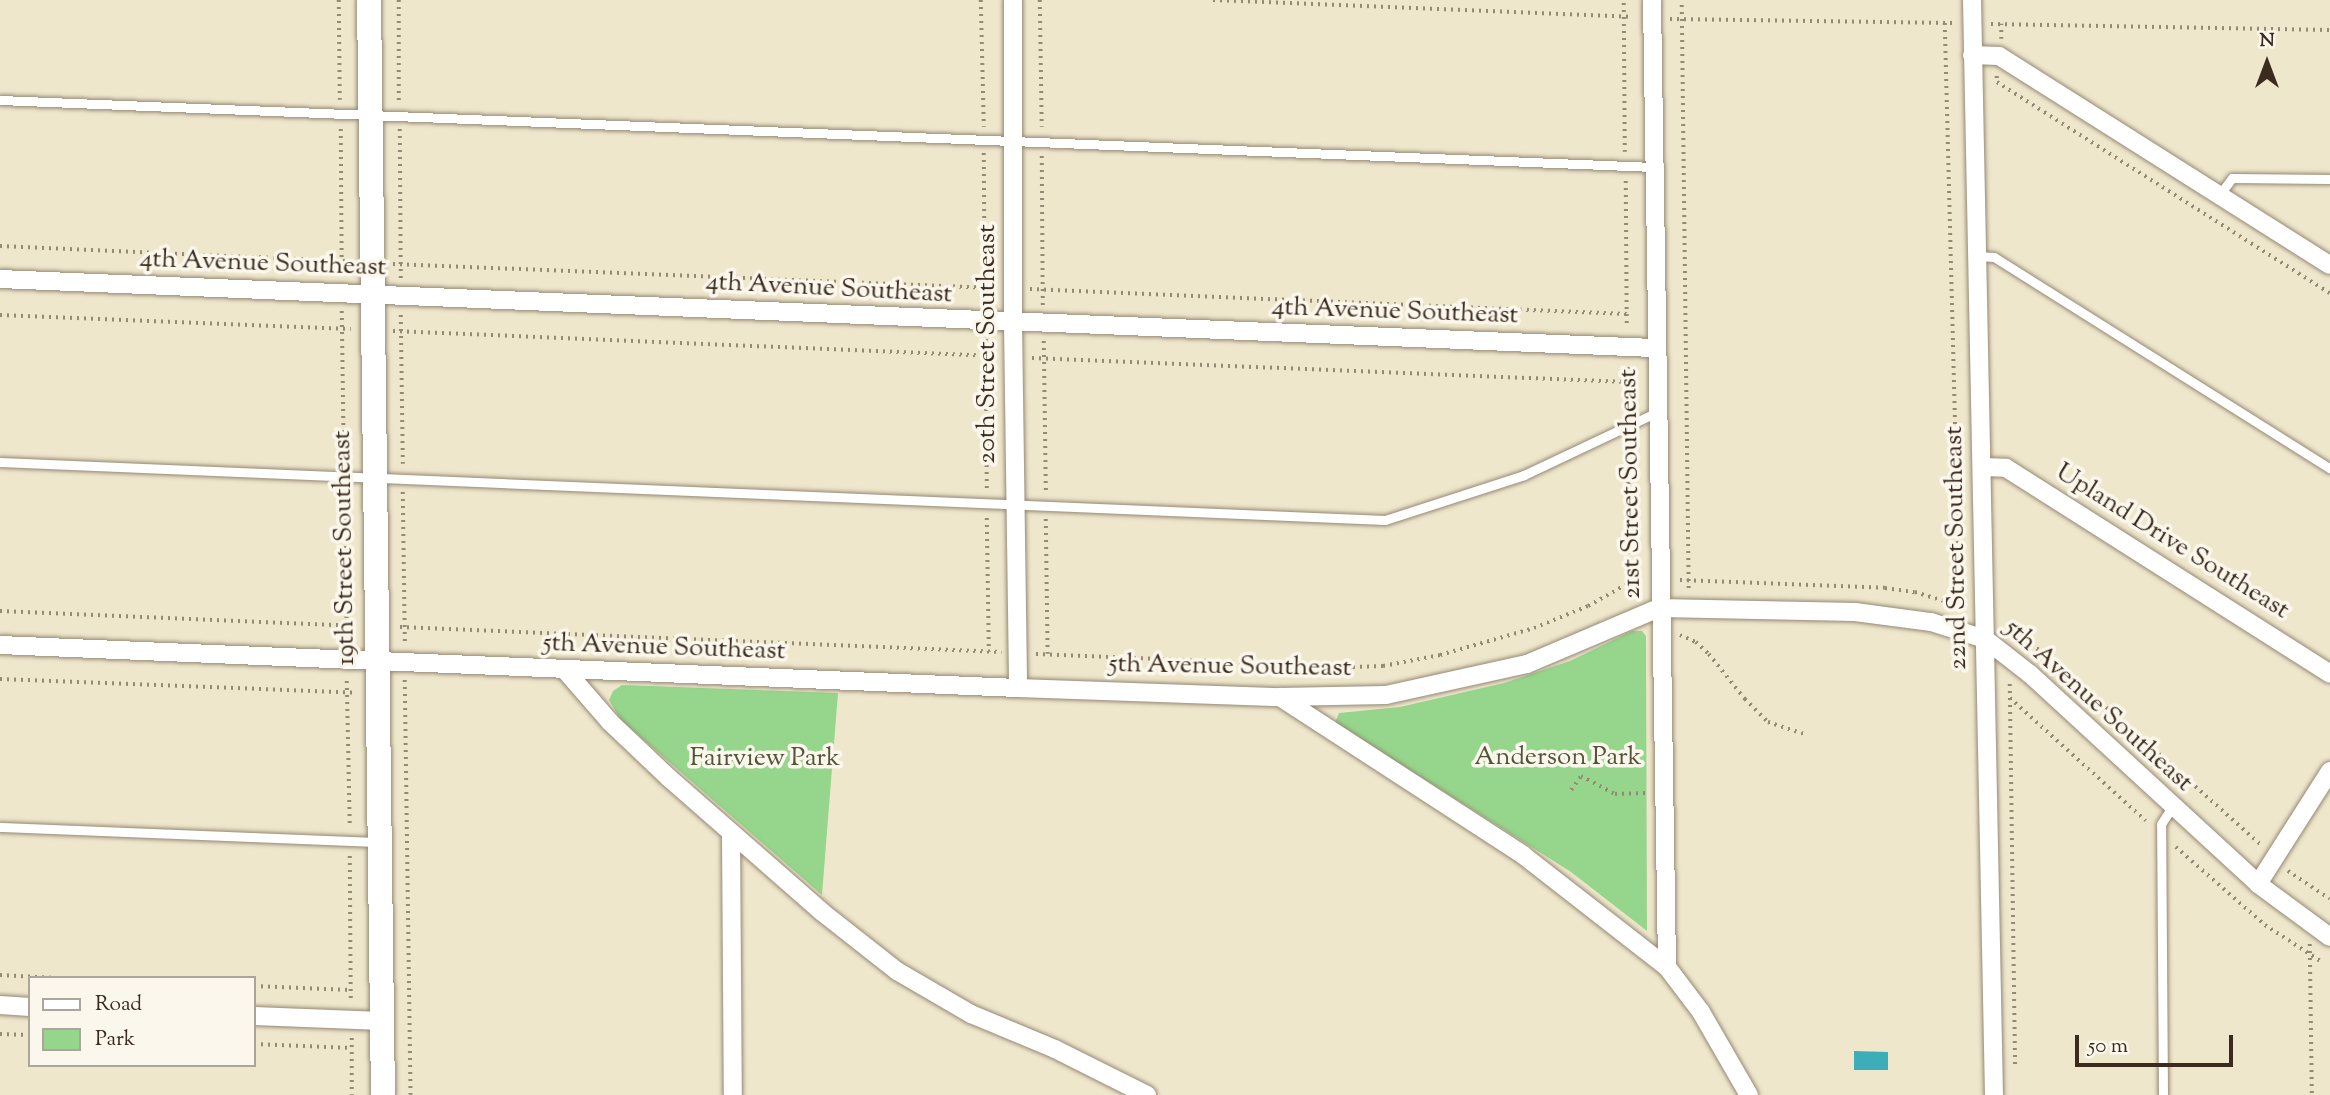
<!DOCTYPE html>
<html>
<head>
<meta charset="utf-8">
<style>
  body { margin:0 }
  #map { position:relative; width:2330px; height:1095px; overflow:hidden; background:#efe7cc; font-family:"Sorts Mill Goudy",serif }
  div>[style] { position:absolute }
  .green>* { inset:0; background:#96d68c }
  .water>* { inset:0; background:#3dadba }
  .path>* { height:3.5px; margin-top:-1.75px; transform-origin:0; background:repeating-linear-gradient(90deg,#958875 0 2px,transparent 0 7px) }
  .roads { filter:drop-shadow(0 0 2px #958875) drop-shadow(0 0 2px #958875) }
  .service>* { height:9px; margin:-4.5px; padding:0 4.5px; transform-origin:4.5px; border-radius:4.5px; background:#fff }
  .minor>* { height:18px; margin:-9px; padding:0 9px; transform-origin:9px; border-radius:9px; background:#fff }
  .secondary>* { height:24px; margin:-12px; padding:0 12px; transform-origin:12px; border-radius:12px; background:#fff }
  span { translate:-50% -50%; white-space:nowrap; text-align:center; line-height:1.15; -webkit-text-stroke:7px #fbf7ec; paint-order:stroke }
  .street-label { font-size:26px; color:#3b2a1e }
  .park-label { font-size:26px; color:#52553a }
  .legend { position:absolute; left:28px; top:976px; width:228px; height:91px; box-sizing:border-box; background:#fbf7ec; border:2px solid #aea59a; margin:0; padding:9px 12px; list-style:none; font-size:21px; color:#3b2a1e }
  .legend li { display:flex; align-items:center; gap:14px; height:35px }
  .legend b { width:35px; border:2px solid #aea59a }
  .north { position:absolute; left:2232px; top:28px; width:70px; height:70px; -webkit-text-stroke:5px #fbf7ec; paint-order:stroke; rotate:0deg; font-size:19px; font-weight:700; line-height:28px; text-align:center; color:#3b2a1e }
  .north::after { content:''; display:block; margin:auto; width:24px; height:32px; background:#3b2a1e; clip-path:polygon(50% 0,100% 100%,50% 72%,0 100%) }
  .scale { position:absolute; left:2075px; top:1035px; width:158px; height:32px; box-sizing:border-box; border:4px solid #3b2a1e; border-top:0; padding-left:9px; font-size:21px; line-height:24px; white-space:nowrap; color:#3b2a1e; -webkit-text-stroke:5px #fbf7ec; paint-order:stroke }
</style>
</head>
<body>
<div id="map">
  <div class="green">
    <div style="clip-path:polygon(1632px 631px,1642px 631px,1646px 636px,1647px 931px,1571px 872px,1335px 723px,1339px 713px,1400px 707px,1504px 683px,1570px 661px)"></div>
    <div style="clip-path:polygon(622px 685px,838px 693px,822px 895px,621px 720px,609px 700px,613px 691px)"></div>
  </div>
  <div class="water">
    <div style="clip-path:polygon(1854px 1051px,1888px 1052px,1888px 1070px,1854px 1070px)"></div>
  </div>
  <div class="path">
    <div style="left:339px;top:0;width:100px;rotate:89.4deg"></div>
    <div style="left:399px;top:0;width:104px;rotate:90deg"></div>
    <div style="left:981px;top:0;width:127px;rotate:88.6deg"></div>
    <div style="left:1040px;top:0;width:127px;rotate:89.1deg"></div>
    <div style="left:1213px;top:0;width:419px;rotate:2.3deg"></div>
    <div style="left:1624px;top:3px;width:149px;rotate:89.6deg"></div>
    <div style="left:1682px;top:5px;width:586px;rotate:89.32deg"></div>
    <div style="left:1670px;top:19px;width:282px;rotate:0.8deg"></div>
    <div style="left:1945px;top:23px;width:583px;rotate:88.53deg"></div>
    <div style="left:1991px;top:24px;width:339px;rotate:1deg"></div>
    <div style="left:2001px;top:39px;width:15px;rotate:-90deg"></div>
    <div style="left:1997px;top:76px;width:6px;rotate:90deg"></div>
    <div style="left:1997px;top:82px;width:394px;rotate:32.4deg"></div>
    <div style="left:341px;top:129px;width:146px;rotate:89.6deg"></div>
    <div style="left:400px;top:129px;width:150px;rotate:89.6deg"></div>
    <div style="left:984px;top:153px;width:149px;rotate:89.6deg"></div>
    <div style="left:1042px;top:156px;width:150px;rotate:89.6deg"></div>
    <div style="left:1626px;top:181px;width:146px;rotate:89.6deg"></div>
    <div style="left:0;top:246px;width:350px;rotate:2.5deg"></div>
    <div style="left:393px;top:264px;width:601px;rotate:2.29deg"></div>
    <div style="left:1030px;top:289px;width:598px;rotate:2.4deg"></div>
    <div style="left:342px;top:311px;width:150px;rotate:89.2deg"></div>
    <div style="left:0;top:315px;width:351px;rotate:2.3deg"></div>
    <div style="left:401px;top:315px;width:149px;rotate:89.2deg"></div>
    <div style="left:393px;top:331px;width:602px;rotate:2.38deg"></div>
    <div style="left:986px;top:339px;width:150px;rotate:89.6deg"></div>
    <div style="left:1044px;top:341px;width:150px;rotate:89.2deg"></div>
    <div style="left:1032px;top:358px;width:596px;rotate:2.31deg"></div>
    <div style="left:1628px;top:367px;width:44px;rotate:90deg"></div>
    <div style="left:1628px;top:440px;width:142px;rotate:89.2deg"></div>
    <div style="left:345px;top:490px;width:148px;rotate:89.2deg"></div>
    <div style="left:403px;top:492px;width:150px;rotate:89.2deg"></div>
    <div style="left:987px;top:518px;width:134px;rotate:89.1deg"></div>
    <div style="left:1046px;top:519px;width:135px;rotate:89.2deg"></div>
    <div style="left:1680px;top:580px;width:205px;rotate:2.2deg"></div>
    <div style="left:1885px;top:588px;width:30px;rotate:8deg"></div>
    <div style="left:1915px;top:592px;width:47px;rotate:17.3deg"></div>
    <div style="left:0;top:611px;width:355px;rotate:2.4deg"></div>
    <div style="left:400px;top:627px;width:602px;rotate:2.38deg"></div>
    <div style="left:2007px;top:630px;width:49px;rotate:31.8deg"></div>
    <div style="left:2049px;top:656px;width:285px;rotate:41.7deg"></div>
    <div style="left:1680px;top:635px;width:17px;rotate:24deg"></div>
    <div style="left:1696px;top:642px;width:18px;rotate:43deg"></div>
    <div style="left:1709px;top:654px;width:58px;rotate:51.3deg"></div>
    <div style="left:1745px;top:699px;width:33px;rotate:45deg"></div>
    <div style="left:1768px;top:722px;width:41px;rotate:18.4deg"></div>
    <div style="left:1036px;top:654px;width:317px;rotate:2.3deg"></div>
    <div style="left:1353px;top:667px;width:30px;rotate:-2deg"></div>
    <div style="left:1383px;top:666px;width:58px;rotate:-10.9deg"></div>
    <div style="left:1440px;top:655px;width:98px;rotate:-16deg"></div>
    <div style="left:1534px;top:628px;width:58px;rotate:-22.2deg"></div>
    <div style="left:1588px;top:606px;width:48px;rotate:-29.7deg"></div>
    <div style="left:1630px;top:582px;width:12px;rotate:-5deg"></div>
    <div style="left:0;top:679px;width:357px;rotate:2.2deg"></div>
    <div style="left:405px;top:680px;width:415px;rotate:89.2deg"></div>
    <div style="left:347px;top:681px;width:146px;rotate:88.8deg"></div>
    <div style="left:2010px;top:684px;width:381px;rotate:89.2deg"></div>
    <div style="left:2010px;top:698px;width:183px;rotate:42.1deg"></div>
    <div style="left:1571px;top:790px;width:17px;rotate:-54deg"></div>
    <div style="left:1581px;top:776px;width:38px;rotate:28deg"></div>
    <div style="left:1615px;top:794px;width:32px;rotate:-2deg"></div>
    <div style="left:2176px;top:847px;width:118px;rotate:41.2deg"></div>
    <div style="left:2265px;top:925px;width:68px;rotate:33deg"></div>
    <div style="left:350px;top:856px;width:144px;rotate:89.6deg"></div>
    <div style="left:2288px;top:871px;width:50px;rotate:33.7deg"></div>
    <div style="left:2310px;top:944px;width:151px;rotate:89.2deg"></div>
    <div style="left:0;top:975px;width:57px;rotate:3deg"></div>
    <div style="left:254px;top:986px;width:97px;rotate:2.4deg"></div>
    <div style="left:0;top:1034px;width:30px;rotate:2deg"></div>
    <div style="left:352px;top:1038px;width:57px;rotate:90deg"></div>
    <div style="left:254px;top:1044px;width:98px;rotate:2.3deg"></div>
  </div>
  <div class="roads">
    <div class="service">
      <div style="left:0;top:100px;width:1656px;rotate:2.32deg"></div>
      <div style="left:2220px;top:194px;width:20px;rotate:-53deg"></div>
      <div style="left:2232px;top:178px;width:98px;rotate:0.6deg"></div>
      <div style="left:1977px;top:256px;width:17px;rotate:3deg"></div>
      <div style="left:1994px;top:257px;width:397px;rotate:32.2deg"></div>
      <div style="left:0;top:462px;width:1386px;rotate:2.4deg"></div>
      <div style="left:1385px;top:520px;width:146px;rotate:-17.9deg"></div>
      <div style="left:1524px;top:475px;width:147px;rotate:-25.3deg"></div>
      <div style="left:0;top:827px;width:378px;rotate:2.3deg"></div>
      <div style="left:2163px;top:1095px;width:271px;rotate:-90.4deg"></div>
      <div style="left:2161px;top:824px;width:20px;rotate:-57deg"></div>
    </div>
    <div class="minor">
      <div style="left:1013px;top:0;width:323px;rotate:90deg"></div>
      <div style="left:1013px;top:323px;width:365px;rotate:89.2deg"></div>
      <div style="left:1652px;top:0;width:967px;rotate:89.11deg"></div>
      <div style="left:1972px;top:0;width:1095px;rotate:88.85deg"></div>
      <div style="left:1972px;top:55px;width:27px;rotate:2deg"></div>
      <div style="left:1999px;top:56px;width:391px;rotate:32.3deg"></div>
      <div style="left:0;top:279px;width:1657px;rotate:2.39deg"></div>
      <div style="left:1982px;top:467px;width:24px;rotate:2deg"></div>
      <div style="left:2006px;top:468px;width:384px;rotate:32.4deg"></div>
      <div style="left:0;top:645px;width:1019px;rotate:2.42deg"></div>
      <div style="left:1018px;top:688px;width:262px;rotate:2deg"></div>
      <div style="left:1280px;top:697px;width:106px;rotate:-1.1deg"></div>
      <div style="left:1386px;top:695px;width:144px;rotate:-12.4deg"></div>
      <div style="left:1527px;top:664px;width:143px;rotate:-23deg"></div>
      <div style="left:1659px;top:608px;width:196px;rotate:1.2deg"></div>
      <div style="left:1855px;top:612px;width:77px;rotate:7.5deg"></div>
      <div style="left:1931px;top:622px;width:57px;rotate:17.5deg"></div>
      <div style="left:1985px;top:639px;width:57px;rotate:37.9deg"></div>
      <div style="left:2030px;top:674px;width:310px;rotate:42.6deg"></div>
      <div style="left:2258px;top:884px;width:89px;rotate:36.4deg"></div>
      <div style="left:565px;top:670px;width:69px;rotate:49.1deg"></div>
      <div style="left:610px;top:722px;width:81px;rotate:43.5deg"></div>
      <div style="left:669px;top:778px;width:203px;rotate:41.2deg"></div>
      <div style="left:822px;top:912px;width:95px;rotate:38.2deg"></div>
      <div style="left:897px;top:971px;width:86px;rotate:30.2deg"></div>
      <div style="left:971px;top:1014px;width:91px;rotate:22.6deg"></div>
      <div style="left:1055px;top:1049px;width:103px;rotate:26.6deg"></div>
      <div style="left:1280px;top:697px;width:290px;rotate:33deg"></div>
      <div style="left:1523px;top:855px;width:182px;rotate:37.9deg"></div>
      <div style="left:1667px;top:967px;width:56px;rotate:52.9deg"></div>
      <div style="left:1701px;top:1012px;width:96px;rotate:60deg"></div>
      <div style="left:731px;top:834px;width:261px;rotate:89.6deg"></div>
      <div style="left:2258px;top:884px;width:134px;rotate:-57.5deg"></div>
      <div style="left:0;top:1005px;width:30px;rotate:4deg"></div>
      <div style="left:254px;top:1016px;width:128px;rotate:2.2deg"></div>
    </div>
    <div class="secondary">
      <div style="left:369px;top:0;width:1095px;rotate:89.27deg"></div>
    </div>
  </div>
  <div class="street-label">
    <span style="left:263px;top:264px;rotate:2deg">4th Avenue Southeast</span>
    <span style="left:829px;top:289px;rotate:3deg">4th Avenue Southeast</span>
    <span style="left:1395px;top:312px;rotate:2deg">4th Avenue Southeast</span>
    <span style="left:988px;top:344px;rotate:-90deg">20th Street Southeast</span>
    <span style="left:1631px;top:484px;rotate:-91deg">21st Street Southeast</span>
    <span style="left:2172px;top:542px;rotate:32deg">Upland Drive Southeast</span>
    <span style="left:345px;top:548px;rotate:-91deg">19th Street Southeast</span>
    <span style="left:1957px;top:548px;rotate:-91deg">22nd Street Southeast</span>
    <span style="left:664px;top:648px;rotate:2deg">5th Avenue Southeast</span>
    <span style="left:1230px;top:667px;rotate:1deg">5th Avenue Southeast</span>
    <span style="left:2098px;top:706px;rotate:42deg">5th Avenue Southeast</span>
  </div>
  <div class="park-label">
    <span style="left:1558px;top:758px">Anderson Park</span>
    <span style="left:765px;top:759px">Fairview Park</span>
  </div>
  <ul class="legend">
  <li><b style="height:9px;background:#fff"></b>Road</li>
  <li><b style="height:19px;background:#96d68c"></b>Park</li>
  </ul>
  <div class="north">N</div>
  <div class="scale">50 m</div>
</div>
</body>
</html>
